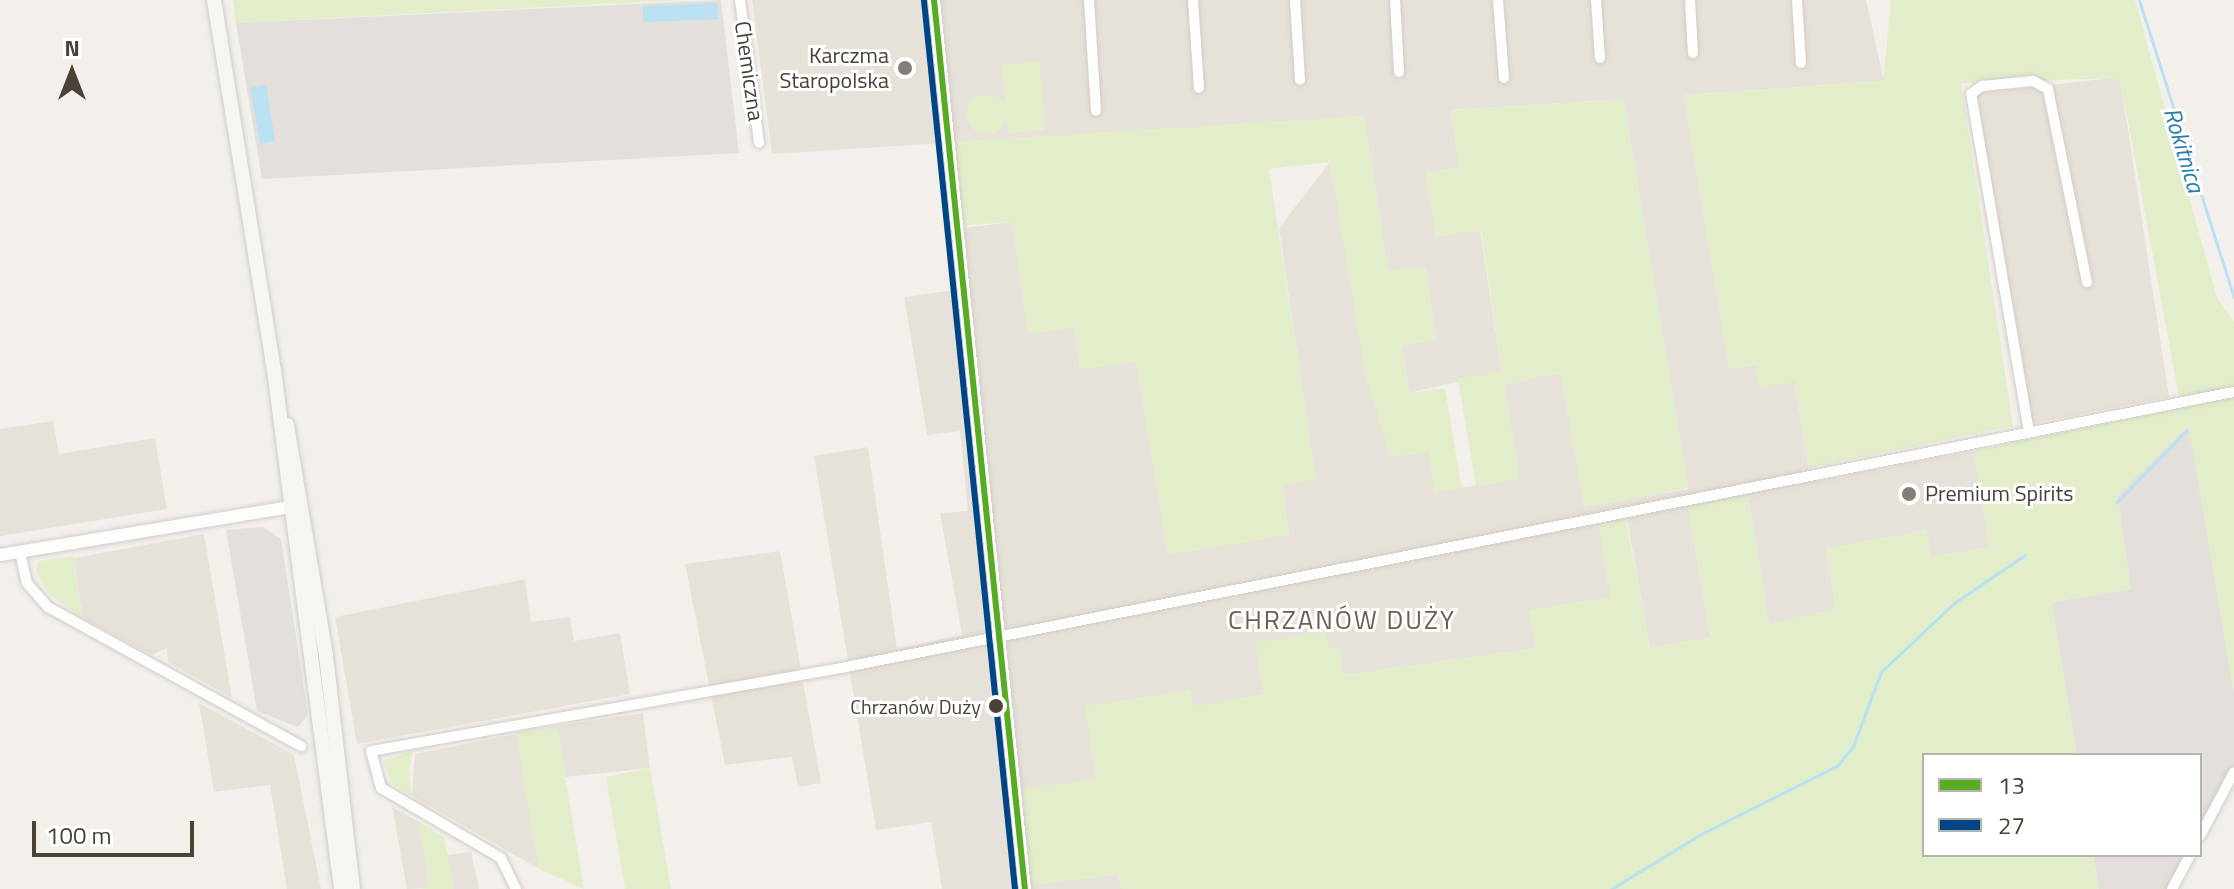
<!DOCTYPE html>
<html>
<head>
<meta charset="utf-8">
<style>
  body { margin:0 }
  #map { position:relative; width:2234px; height:889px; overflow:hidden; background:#f3f0ec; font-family:"Titillium Web",sans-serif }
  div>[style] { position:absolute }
  .residential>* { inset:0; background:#e7e2d9 }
  .industrial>* { inset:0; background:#e3dfda }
  .green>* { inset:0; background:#e2eeca }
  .round { border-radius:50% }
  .parking>* { inset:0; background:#e2dfdc }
  .water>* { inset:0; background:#bae0f3 }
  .stream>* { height:3px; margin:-1.5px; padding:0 1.5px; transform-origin:1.5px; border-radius:1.5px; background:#bae0f3 }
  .roads { filter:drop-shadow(0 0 2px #d0ccc8) drop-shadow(0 0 2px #d0ccc8) }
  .minor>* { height:10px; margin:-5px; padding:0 5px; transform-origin:5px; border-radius:5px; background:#fdfdfc }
  .tertiary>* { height:12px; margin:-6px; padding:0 6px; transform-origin:6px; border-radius:6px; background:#fdfdfc }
  .secondary>* { height:14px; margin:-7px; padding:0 7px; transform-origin:7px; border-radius:7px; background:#f7f5f0 }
  .bus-1>* { height:6px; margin:-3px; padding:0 3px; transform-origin:3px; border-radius:3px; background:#58ab25 }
  .bus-2>* { height:6px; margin:-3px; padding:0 3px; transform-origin:3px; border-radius:3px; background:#004586 }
  .dots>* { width:22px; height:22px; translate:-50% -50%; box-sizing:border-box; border:4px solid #fff; border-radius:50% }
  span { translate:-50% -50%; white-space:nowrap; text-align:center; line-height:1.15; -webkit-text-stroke:6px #fff; paint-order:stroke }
  .bus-label { font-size:20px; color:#4a4137 }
  .right { translate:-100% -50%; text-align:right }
  .poi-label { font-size:22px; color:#4a4137 }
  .left { translate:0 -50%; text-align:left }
  .street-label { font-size:22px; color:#4a4137 }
  .water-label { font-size:24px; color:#257cae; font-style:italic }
  .quarter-label { font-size:26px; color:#6e5f4d; letter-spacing:2px }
  .legend { position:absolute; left:1922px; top:753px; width:280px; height:104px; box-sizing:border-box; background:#fff; border:2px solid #b7b3af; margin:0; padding:10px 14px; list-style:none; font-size:24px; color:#4a4137 }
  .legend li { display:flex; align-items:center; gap:16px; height:40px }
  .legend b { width:40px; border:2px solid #b7b3af }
  .north { position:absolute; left:32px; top:32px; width:80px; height:80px; -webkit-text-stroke:6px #fff; paint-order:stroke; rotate:0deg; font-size:22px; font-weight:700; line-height:32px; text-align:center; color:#4a4137 }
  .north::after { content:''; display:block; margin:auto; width:28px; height:36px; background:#4a4137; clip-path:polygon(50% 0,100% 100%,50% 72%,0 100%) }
  .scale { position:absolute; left:32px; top:821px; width:162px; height:36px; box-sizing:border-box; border:4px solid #4a4137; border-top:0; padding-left:10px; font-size:24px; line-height:28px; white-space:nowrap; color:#4a4137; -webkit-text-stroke:6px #fff; paint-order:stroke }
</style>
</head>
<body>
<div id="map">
  <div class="residential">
    <div style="clip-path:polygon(752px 0,1866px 0,1884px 81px,1684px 95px,1730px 369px,1756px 365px,1795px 381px,1811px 482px,1974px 451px,1990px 547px,1931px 557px,1926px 530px,1826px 549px,1836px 609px,1769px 625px,1748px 497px,1688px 508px,1711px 637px,1650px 648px,1627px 520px,1599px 525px,1611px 597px,1530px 610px,1537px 648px,1344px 675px,1339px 647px,1328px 650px,1325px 631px,1264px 694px,1192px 708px,1190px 690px,1097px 779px,1032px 885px,1119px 874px,1121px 889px,942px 889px,931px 822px,876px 830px,814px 456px,868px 447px,897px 649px,962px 635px,940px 513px,968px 511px,960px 431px,927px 435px,904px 297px,970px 288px,964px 228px,1012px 222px,1075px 329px,1080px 369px,1136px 361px,1289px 534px,1282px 484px,1315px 479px,1279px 228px,1330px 162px,1341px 224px,1430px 452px,1434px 492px,1519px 479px,1503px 384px,1561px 373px,1585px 506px,1688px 489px,1623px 99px,1451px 110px,1459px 167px,1426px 173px,1436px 237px,1480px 230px,1502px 372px,1409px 393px,1402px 345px,1436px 340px,1425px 266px,1388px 272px,1364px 116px,772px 154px)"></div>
    <div style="clip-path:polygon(2120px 77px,2169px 397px,2029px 424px,1971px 94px)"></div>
    <div style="clip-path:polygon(53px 421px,59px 454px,155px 438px,167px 509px,0 536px,0 429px)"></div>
    <div style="clip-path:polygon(204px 534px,232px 698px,168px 662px,167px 648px,152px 655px,82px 618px,74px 558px)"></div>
    <div style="clip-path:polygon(780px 551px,821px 783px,798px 787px,792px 757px,725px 765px,685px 564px)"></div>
    <div style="clip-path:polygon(525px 579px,531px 622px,570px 617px,574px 641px,620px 633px,630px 694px,357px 744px,335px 617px)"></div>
    <div style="clip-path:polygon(199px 703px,294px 755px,321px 889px,287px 889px,270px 785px,214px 792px)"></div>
    <div style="clip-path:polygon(643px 713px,650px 768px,565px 777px,557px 726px)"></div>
    <div style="clip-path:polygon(517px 734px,539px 869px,412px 796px,415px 754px)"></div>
    <div style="clip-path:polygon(392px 807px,419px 822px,430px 888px,407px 889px)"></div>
    <div style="clip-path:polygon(471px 852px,479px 889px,453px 889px,447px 855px)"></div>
  </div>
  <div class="industrial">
    <div style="clip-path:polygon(721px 0,739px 153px,262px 179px,236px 23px)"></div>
    <div style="clip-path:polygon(2189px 425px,2234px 693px,2234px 772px,2200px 836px,2200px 755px,2077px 755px,2051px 602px,2131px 589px,2117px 496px)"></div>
    <div style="clip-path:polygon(263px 527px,281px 539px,308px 715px,298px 727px,257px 711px,226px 530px)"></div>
    <div style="clip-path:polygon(2093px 855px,2190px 855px,2172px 889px,2099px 889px)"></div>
  </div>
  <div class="green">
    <div style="clip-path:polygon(233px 0,680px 0,236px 23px)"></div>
    <div style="clip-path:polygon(1891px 0,2135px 0,2217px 298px,2234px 321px,2234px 693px,2188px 425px,2118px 496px,2131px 589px,2052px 602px,2077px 755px,1924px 755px,1924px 855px,2093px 855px,2099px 889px,1121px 889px,1119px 874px,1032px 885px,1020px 789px,1096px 779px,1085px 706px,1190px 690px,1193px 707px,1264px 694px,1255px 643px,1325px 631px,1328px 650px,1339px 647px,1344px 675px,1536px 648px,1529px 610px,1610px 597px,1599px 525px,1626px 520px,1650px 648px,1711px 637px,1688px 507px,1748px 497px,1769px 624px,1836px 609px,1826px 549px,1927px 530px,1931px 557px,1990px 547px,1974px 451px,2181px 408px,2120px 78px,1961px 83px,2013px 426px,1809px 468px,1795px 381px,1760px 388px,1756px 365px,1729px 369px,1684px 95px,1883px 81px)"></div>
    <div style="clip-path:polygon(1039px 61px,1045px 130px,1008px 133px,1002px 64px)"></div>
    <div class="round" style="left:967px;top:94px;width:40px;height:40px"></div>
    <div style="clip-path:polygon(1623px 99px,1688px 488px,1585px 507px,1560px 373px,1504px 384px,1520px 479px,1476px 486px,1458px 379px,1502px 371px,1481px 231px,1436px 237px,1426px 172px,1459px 167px,1451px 110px)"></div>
    <div style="clip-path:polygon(1364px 116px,1388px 271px,1425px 266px,1436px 340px,1402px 345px,1409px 393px,1445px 388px,1462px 489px,1434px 492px,1429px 452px,1391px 457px,1367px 382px,1330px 162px,1269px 169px,1316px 480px,1282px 485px,1289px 535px,1168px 555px,1136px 362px,1080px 369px,1075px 329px,1028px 333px,1012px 222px,957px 226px,948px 142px)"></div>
    <div style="clip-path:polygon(73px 556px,74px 558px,82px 618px,48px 593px,36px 570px,39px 561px)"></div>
    <div style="clip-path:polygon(557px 726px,565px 777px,584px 889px,539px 869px,516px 733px)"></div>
    <div style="clip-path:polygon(413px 751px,409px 770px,412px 796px,392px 783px,383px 761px)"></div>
    <div style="clip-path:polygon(650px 768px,671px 889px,625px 889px,606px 777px)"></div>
    <div style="clip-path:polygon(419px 822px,444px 837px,453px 889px,421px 889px,430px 887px)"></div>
  </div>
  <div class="parking">
    <div style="clip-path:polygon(715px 25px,725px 115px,638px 118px,633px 30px)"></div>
  </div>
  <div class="water">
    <div style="clip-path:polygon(717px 3px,718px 19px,643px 22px,643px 6px)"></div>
    <div style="clip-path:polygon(266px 85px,275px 141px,260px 144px,250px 88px)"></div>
  </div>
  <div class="stream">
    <div style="left:2139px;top:0;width:312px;rotate:72.3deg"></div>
    <div style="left:2117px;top:502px;width:100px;rotate:-45.8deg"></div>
    <div style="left:1611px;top:889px;width:105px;rotate:-31.4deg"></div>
    <div style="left:1701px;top:834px;width:152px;rotate:-26.6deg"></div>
    <div style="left:1837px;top:766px;width:26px;rotate:-51deg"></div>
    <div style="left:1853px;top:746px;width:79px;rotate:-69.3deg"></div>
    <div style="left:1881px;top:672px;width:100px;rotate:-43.4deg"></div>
    <div style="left:1954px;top:603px;width:86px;rotate:-34.1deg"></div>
  </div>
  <div class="roads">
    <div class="minor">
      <div style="left:740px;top:0;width:144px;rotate:82.4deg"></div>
      <div style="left:1089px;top:0;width:111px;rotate:86.4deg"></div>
      <div style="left:1193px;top:0;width:88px;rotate:86.1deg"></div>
      <div style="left:1295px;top:0;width:80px;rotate:86.4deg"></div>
      <div style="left:1395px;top:0;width:72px;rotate:86.8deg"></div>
      <div style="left:1498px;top:0;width:78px;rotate:85.6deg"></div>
      <div style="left:1596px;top:0;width:58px;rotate:86.1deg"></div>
      <div style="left:1690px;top:0;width:53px;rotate:86.8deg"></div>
      <div style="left:1797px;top:0;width:63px;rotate:86.4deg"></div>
      <div style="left:2029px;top:432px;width:343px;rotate:-99.7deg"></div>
      <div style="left:1971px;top:94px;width:14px;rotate:-36deg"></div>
      <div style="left:1982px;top:86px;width:51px;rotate:-5.6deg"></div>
      <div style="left:2033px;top:81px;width:17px;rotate:28deg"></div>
      <div style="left:2048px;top:89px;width:197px;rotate:78.6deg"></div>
      <div style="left:20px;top:553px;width:31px;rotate:77deg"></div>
      <div style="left:27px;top:583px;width:32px;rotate:49deg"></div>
      <div style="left:48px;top:607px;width:289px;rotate:28.8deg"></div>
      <div style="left:2200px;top:836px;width:72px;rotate:-62deg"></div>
      <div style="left:516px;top:889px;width:34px;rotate:-116deg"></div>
      <div style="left:501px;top:858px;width:139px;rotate:-149.7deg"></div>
      <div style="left:381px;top:788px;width:38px;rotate:-105deg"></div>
      <div style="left:371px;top:751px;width:482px;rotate:-10deg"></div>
      <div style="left:846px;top:667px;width:1415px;rotate:-11.21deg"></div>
      <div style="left:2172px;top:889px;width:38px;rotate:-62deg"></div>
    </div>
    <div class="tertiary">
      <div style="left:934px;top:0;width:894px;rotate:84.16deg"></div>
      <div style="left:0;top:555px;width:305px;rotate:-9.4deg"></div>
    </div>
    <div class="secondary">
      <div style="left:214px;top:0;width:375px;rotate:80.8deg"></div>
      <div style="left:274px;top:370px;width:523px;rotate:82.64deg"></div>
      <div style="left:287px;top:425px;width:234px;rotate:80.4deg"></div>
      <div style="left:326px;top:656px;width:235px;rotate:83.4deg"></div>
    </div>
  </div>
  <div class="bus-1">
    <div style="left:934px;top:0;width:894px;rotate:84.16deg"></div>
  </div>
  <div class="bus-2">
    <div style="left:924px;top:1px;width:893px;rotate:84.15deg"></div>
  </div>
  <div class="dots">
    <div style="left:905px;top:68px;background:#857e76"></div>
    <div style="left:1909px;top:494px;background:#857e76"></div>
    <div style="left:996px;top:706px;background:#4a4137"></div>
  </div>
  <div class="bus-label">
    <span class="right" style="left:981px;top:706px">Chrzanów Duży</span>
  </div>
  <div class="poi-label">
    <span class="right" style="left:889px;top:68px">Karczma<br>Staropolska</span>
    <span class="left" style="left:1925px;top:494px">Premium Spirits</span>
  </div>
  <div class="street-label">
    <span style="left:749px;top:71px;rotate:82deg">Chemiczna</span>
  </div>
  <div class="water-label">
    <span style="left:2184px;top:150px;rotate:73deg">Rokitnica</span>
  </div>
  <div class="quarter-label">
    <span style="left:1342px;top:620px">CHRZANÓW DUŻY</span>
  </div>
  <ul class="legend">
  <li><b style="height:10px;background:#58ab25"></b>13</li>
  <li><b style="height:10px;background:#004586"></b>27</li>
  </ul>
  <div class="north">N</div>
  <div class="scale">100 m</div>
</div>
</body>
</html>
